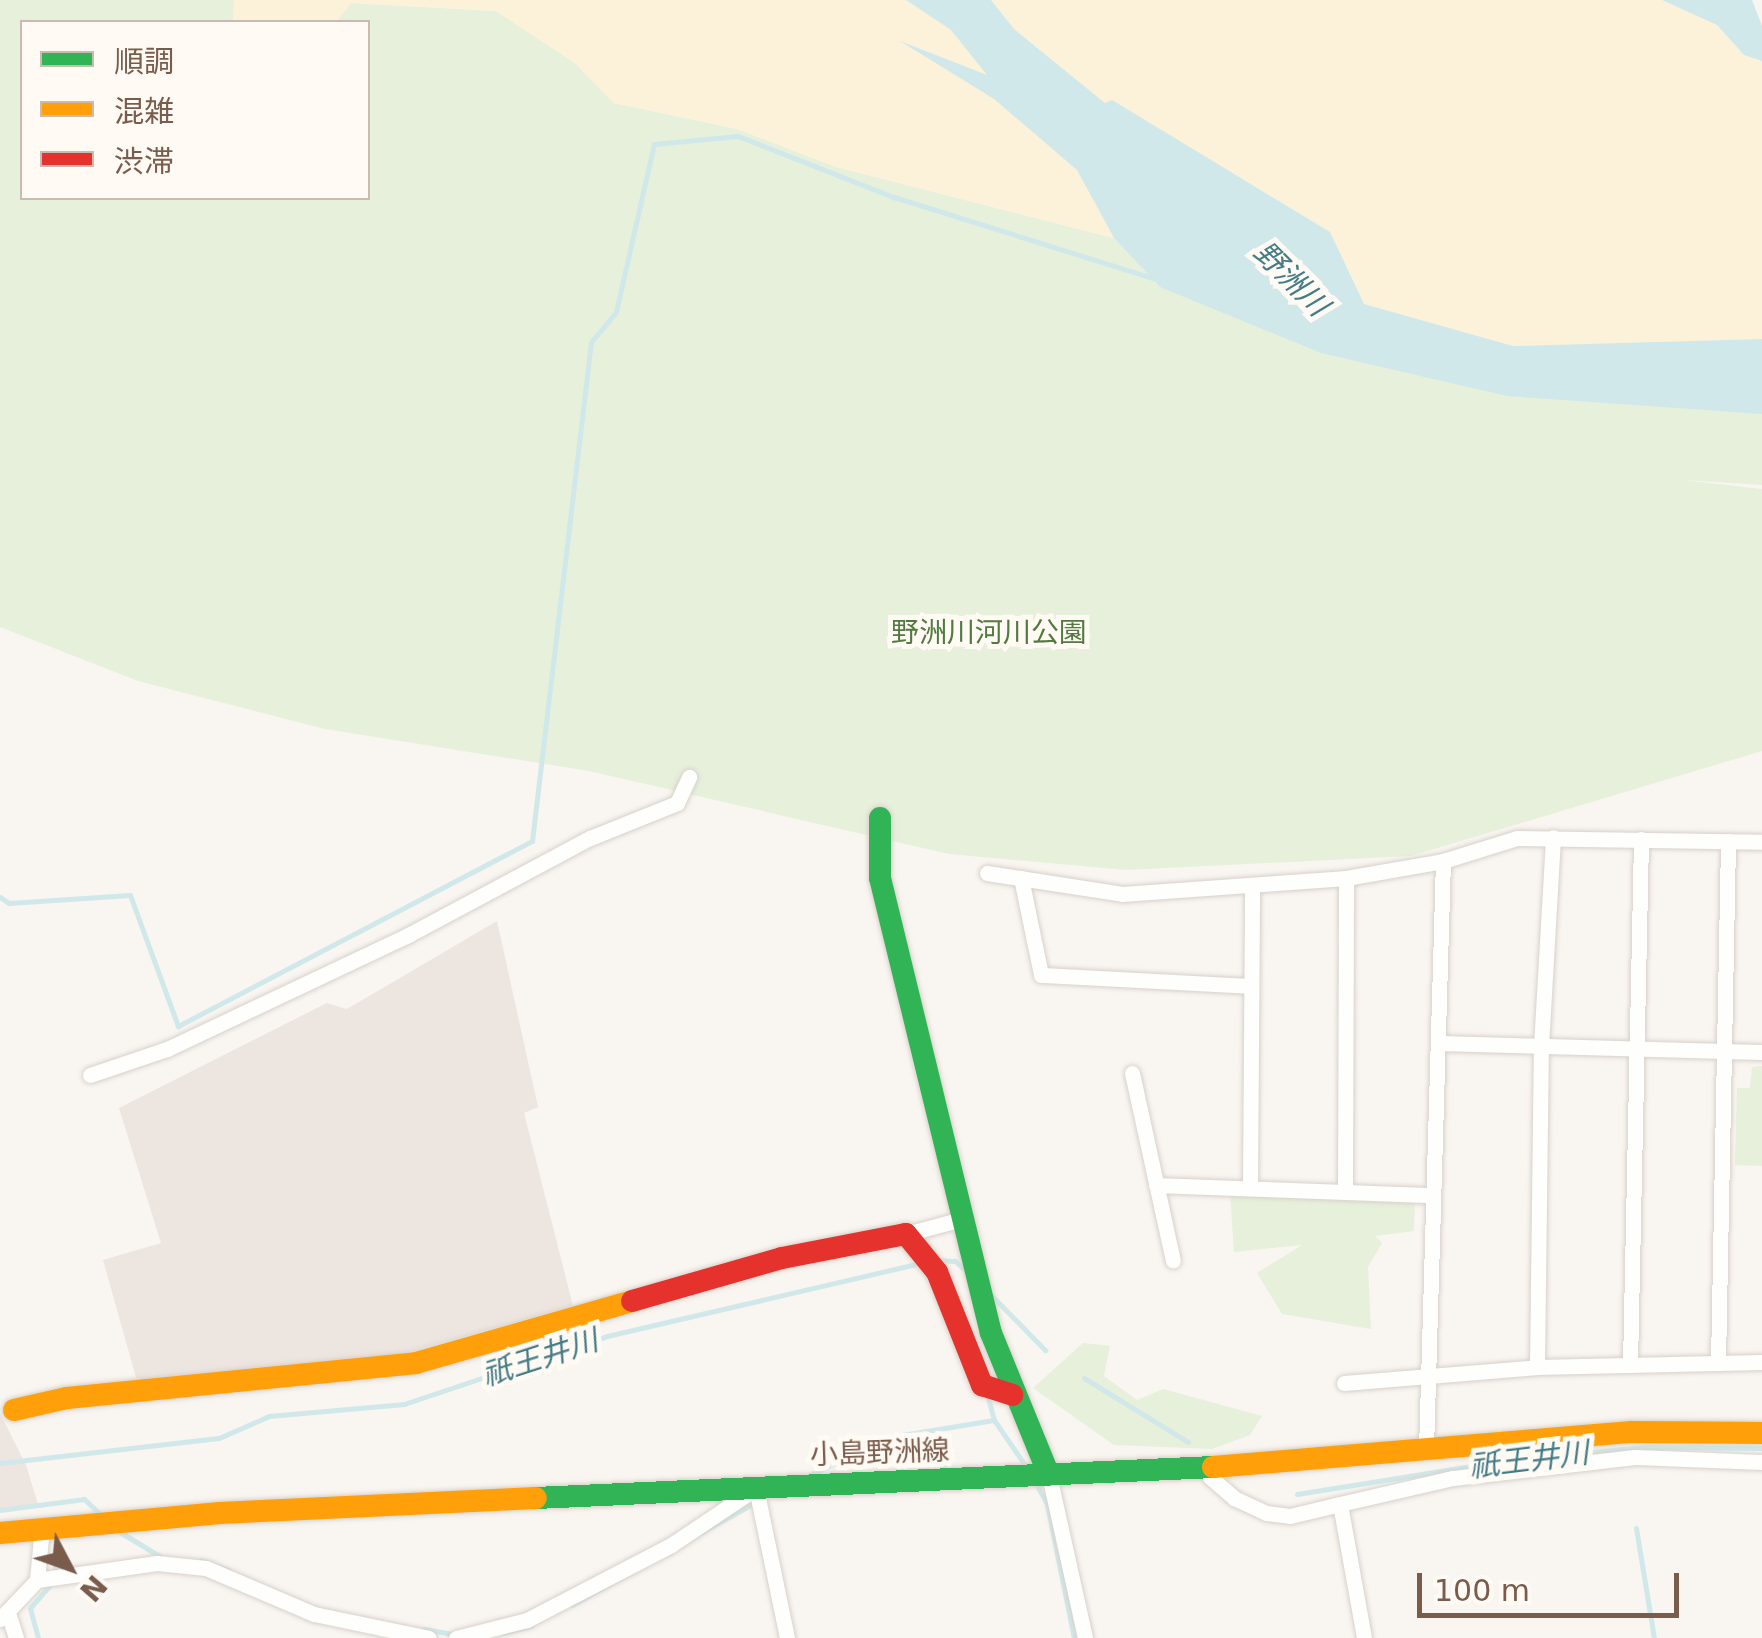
<!DOCTYPE html>
<html>
<head>
<meta charset="utf-8">
<style>
  body { margin:0 }
  #map { position:relative; width:1762px; height:1638px; overflow:hidden; background:#f9f5f0; font-family:"DejaVu Sans","Noto Sans JP",sans-serif }
  div>[style] { position:absolute }
  .industrial>* { inset:0; background:#ede5e0 }
  .green>* { inset:0; background:#e7f0db }
  .sand>* { inset:0; background:#fbf2d9 }
  .water>* { inset:0; background:#d0e8ea }
  .stream>* { height:5px; margin:-2.5px; padding:0 2.5px; transform-origin:2.5px; border-radius:2.5px; background:#d0e8ea }
  .roads { filter:drop-shadow(0 0 2px #d7d1cb) drop-shadow(0 0 2px #d7d1cb) }
  .street>* { height:15px; margin:-7.5px; padding:0 7.5px; transform-origin:7.5px; border-radius:7.5px; background:#fefefd }
  .fast>* { height:22px; margin:-11px; padding:0 11px; transform-origin:11px; border-radius:11px; background:#30b455 }
  .slow>* { height:22px; margin:-11px; padding:0 11px; transform-origin:11px; border-radius:11px; background:#ff9f0a }
  .jam>* { height:22px; margin:-11px; padding:0 11px; transform-origin:11px; border-radius:11px; background:#e5322d }
  span { translate:-50% -50%; white-space:nowrap; text-align:center; line-height:1.15; -webkit-text-stroke:10px #fffaf3; paint-order:stroke }
  .park-label { font-size:28px; color:#537a41 }
  .street-label { font-size:28px; color:#7a5c4d }
  .water-label { font-size:30px; color:#437c86; font-style:italic }
  .legend { position:absolute; left:20px; top:20px; width:350px; height:180px; box-sizing:border-box; background:#fffaf3; border:2px solid #cabbb1; margin:0; padding:12px 18px; list-style:none; font-size:30px; color:#7a5c4d }
  .legend li { display:flex; align-items:center; gap:20px; height:50px }
  .legend b { width:50px; border:2px solid #cabbb1 }
  .north { position:absolute; left:20px; top:1518px; width:100px; height:100px; -webkit-text-stroke:8px #fffaf3; paint-order:stroke; rotate:131deg; font-size:28px; font-weight:700; line-height:40px; text-align:center; color:#7a5c4d }
  .north::after { content:''; display:block; margin:auto; width:35px; height:45px; background:#7a5c4d; clip-path:polygon(50% 0,100% 100%,50% 72%,0 100%) }
  .scale { position:absolute; left:1417px; top:1573px; width:262px; height:45px; box-sizing:border-box; border:5px solid #7a5c4d; border-top:0; padding-left:12px; font-size:30px; line-height:35px; white-space:nowrap; color:#7a5c4d; -webkit-text-stroke:8px #fffaf3; paint-order:stroke }
</style>
</head>
<body>
<div id="map">
  <div class="industrial">
    <div style="clip-path:polygon(497px 921px,538px 1107px,524px 1113px,573px 1306px,383px 1359px,139px 1388px,103px 1260px,161px 1243px,119px 1108px,327px 1003px,347px 1009px)"></div>
    <div style="clip-path:polygon(0 1413px,26px 1465px,38px 1504px,0 1510px)"></div>
  </div>
  <div class="green">
    <div style="clip-path:polygon(0 0,234px 0,233px 22px,22px 22px,22px 198px,368px 198px,368px 22px,336px 22px,351px 3px,496px 11px,575px 63px,614px 103px,737px 129px,836px 167px,1114px 238px,1160px 287px,1762px 414px,1762px 485px,1683px 480px,1762px 489px,1762px 751px,1411px 856px,1126px 870px,949px 854px,589px 771px,325px 729px,138px 681px,0 627px)"></div>
    <div style="clip-path:polygon(1762px 1066px,1762px 1166px,1735px 1165px,1737px 1088px,1750px 1088px,1752px 1067px)"></div>
    <div style="clip-path:polygon(1230px 1192px,1415px 1193px,1414px 1231px,1375px 1236px,1382px 1243px,1368px 1267px,1371px 1329px,1282px 1314px,1257px 1273px,1302px 1245px,1234px 1252px)"></div>
    <div style="clip-path:polygon(1083px 1343px,1110px 1346px,1104px 1376px,1137px 1400px,1163px 1389px,1262px 1416px,1250px 1435px,1212px 1449px,1114px 1445px,1033px 1388px)"></div>
  </div>
  <div class="sand">
    <div style="clip-path:polygon(234px 0,906px 0,951px 30px,989px 76px,905px 43px,994px 99px,1077px 170px,1114px 238px,836px 167px,737px 129px,614px 103px,575px 63px,496px 11px,351px 3px,336px 22px,233px 22px)"></div>
    <div style="clip-path:polygon(991px 0,1662px 0,1717px 25px,1744px 55px,1762px 61px,1762px 339px,1513px 346px,1363px 304px,1330px 232px,1112px 101px,1105px 103px,1014px 29px)"></div>
  </div>
  <div class="water">
    <div style="clip-path:polygon(906px 0,991px 0,1014px 29px,1105px 103px,1112px 100px,1330px 232px,1364px 304px,1513px 346px,1762px 339px,1762px 414px,1507px 396px,1321px 353px,1160px 287px,1114px 238px,1077px 170px,994px 99px,900px 41px,987px 75px,951px 30px)"></div>
    <div style="clip-path:polygon(1662px 0,1752px 0,1762px 26px,1762px 61px,1744px 55px,1717px 25px)"></div>
  </div>
  <div class="stream">
    <div style="left:0;top:897px;width:11px;rotate:34deg"></div>
    <div style="left:9px;top:903px;width:121px;rotate:-3.8deg"></div>
    <div style="left:130px;top:895px;width:140px;rotate:69.9deg"></div>
    <div style="left:178px;top:1026px;width:399px;rotate:-27.6deg"></div>
    <div style="left:532px;top:841px;width:502px;rotate:-83.26deg"></div>
    <div style="left:591px;top:342px;width:39px;rotate:-50deg"></div>
    <div style="left:616px;top:312px;width:172px;rotate:-77.3deg"></div>
    <div style="left:654px;top:144px;width:84px;rotate:-5.4deg"></div>
    <div style="left:738px;top:136px;width:168px;rotate:21.4deg"></div>
    <div style="left:894px;top:197px;width:274px;rotate:17.4deg"></div>
    <div style="left:937px;top:1260px;width:18px;rotate:3deg"></div>
    <div style="left:955px;top:1261px;width:15px;rotate:42deg"></div>
    <div style="left:992px;top:1296px;width:76px;rotate:45.5deg"></div>
    <div style="left:1084px;top:1378px;width:122px;rotate:31.6deg"></div>
    <div style="left:987px;top:1394px;width:27px;rotate:75deg"></div>
    <div style="left:0;top:1463px;width:220px;rotate:-6.5deg"></div>
    <div style="left:219px;top:1438px;width:55px;rotate:-23.7deg"></div>
    <div style="left:269px;top:1416px;width:136px;rotate:-5.1deg"></div>
    <div style="left:404px;top:1404px;width:214px;rotate:-18.5deg"></div>
    <div style="left:607px;top:1336px;width:322px;rotate:-13.1deg"></div>
    <div style="left:808px;top:1476px;width:91px;rotate:-25.4deg"></div>
    <div style="left:890px;top:1437px;width:105px;rotate:-9.3deg"></div>
    <div style="left:994px;top:1420px;width:58px;rotate:55.5deg"></div>
    <div style="left:1035px;top:1482px;width:25px;rotate:61deg"></div>
    <div style="left:1047px;top:1504px;width:137px;rotate:78.6deg"></div>
    <div style="left:1297px;top:1494px;width:229px;rotate:-9.1deg"></div>
    <div style="left:1523px;top:1458px;width:123px;rotate:-5.1deg"></div>
    <div style="left:1646px;top:1447px;width:116px;rotate:0.5deg"></div>
    <div style="left:0;top:1510px;width:85px;rotate:-7.5deg"></div>
    <div style="left:84px;top:1499px;width:22px;rotate:43deg"></div>
    <div style="left:1636px;top:1528px;width:111px;rotate:80.7deg"></div>
    <div style="left:120px;top:1532px;width:48px;rotate:31.4deg"></div>
    <div style="left:201px;top:1560px;width:29px;rotate:20deg"></div>
    <div style="left:572px;top:1605px;width:209px;rotate:-29.3deg"></div>
    <div style="left:424px;top:1629px;width:29px;rotate:10deg"></div>
    <div style="left:503px;top:1633px;width:29px;rotate:-14deg"></div>
    <div style="left:38px;top:1638px;width:31px;rotate:-105deg"></div>
    <div style="left:30px;top:1608px;width:37px;rotate:-49deg"></div>
    <div style="left:54px;top:1580px;width:43px;rotate:-86deg"></div>
  </div>
  <div class="roads">
    <div class="street">
      <div style="left:987px;top:873px;width:137px;rotate:8.8deg"></div>
      <div style="left:1122px;top:894px;width:225px;rotate:-4.1deg"></div>
      <div style="left:1346px;top:878px;width:98px;rotate:-9.9deg"></div>
      <div style="left:1443px;top:861px;width:77px;rotate:-17.3deg"></div>
      <div style="left:1517px;top:838px;width:245px;rotate:0.9deg"></div>
      <div style="left:1021px;top:878px;width:99px;rotate:78.3deg"></div>
      <div style="left:1041px;top:975px;width:210px;rotate:3deg"></div>
      <div style="left:1438px;top:1043px;width:324px;rotate:1.6deg"></div>
      <div style="left:1132px;top:1073px;width:192px;rotate:77.7deg"></div>
      <div style="left:90px;top:1075px;width:81px;rotate:-18.7deg"></div>
      <div style="left:167px;top:1049px;width:267px;rotate:-25.3deg"></div>
      <div style="left:408px;top:935px;width:206px;rotate:-28.1deg"></div>
      <div style="left:590px;top:838px;width:94px;rotate:-21.9deg"></div>
      <div style="left:677px;top:803px;width:29px;rotate:-65deg"></div>
      <div style="left:1156px;top:1185px;width:277px;rotate:2.1deg"></div>
      <div style="left:1250px;top:1188px;width:302px;rotate:-89.6deg"></div>
      <div style="left:1345px;top:1192px;width:314px;rotate:-89.8deg"></div>
      <div style="left:906px;top:1234px;width:58px;rotate:-15deg"></div>
      <div style="left:1718px;top:1363px;width:522px;rotate:-88.9deg"></div>
      <div style="left:1630px;top:1365px;width:526px;rotate:-88.8deg"></div>
      <div style="left:1537px;top:1367px;width:321px;rotate:-89.3deg"></div>
      <div style="left:1541px;top:1046px;width:209px;rotate:-86.7deg"></div>
      <div style="left:1344px;top:1383px;width:194px;rotate:-4.7deg"></div>
      <div style="left:1537px;top:1367px;width:225px;rotate:-1.3deg"></div>
      <div style="left:1426px;top:1450px;width:589px;rotate:-88.35deg"></div>
      <div style="left:1209px;top:1467px;width:10px;rotate:84deg"></div>
      <div style="left:1210px;top:1477px;width:32px;rotate:41deg"></div>
      <div style="left:1234px;top:1498px;width:35px;rotate:25deg"></div>
      <div style="left:1266px;top:1513px;width:24px;rotate:7deg"></div>
      <div style="left:1290px;top:1516px;width:51px;rotate:-13.5deg"></div>
      <div style="left:1340px;top:1504px;width:136px;rotate:79.8deg"></div>
      <div style="left:1049px;top:1475px;width:167px;rotate:77.5deg"></div>
      <div style="left:1340px;top:1504px;width:116px;rotate:-13deg"></div>
      <div style="left:1453px;top:1478px;width:183px;rotate:-6.6deg"></div>
      <div style="left:1635px;top:1457px;width:127px;rotate:2.3deg"></div>
      <div style="left:37px;top:1580px;width:121px;rotate:-8.1deg"></div>
      <div style="left:157px;top:1563px;width:49px;rotate:5.8deg"></div>
      <div style="left:206px;top:1568px;width:117px;rotate:23.1deg"></div>
      <div style="left:314px;top:1614px;width:117px;rotate:11.8deg"></div>
      <div style="left:9px;top:1616px;width:23px;rotate:72deg"></div>
      <div style="left:0;top:1619px;width:54px;rotate:-46.5deg"></div>
      <div style="left:37px;top:1580px;width:53px;rotate:-84.6deg"></div>
      <div style="left:456px;top:1638px;width:73px;rotate:-14.2deg"></div>
      <div style="left:527px;top:1620px;width:162px;rotate:-27.5deg"></div>
      <div style="left:671px;top:1545px;width:102px;rotate:-33.8deg"></div>
      <div style="left:756px;top:1488px;width:153px;rotate:78.3deg"></div>
    </div>
    <div class="fast">
      <div style="left:880px;top:818px;width:60px;rotate:90deg"></div>
      <div style="left:880px;top:878px;width:468px;rotate:76.3deg"></div>
      <div style="left:991px;top:1333px;width:153px;rotate:67.8deg"></div>
      <div style="left:536px;top:1498px;width:678px;rotate:-2.62deg"></div>
    </div>
    <div class="slow">
      <div style="left:14px;top:1410px;width:54px;rotate:-12.8deg"></div>
      <div style="left:67px;top:1398px;width:351px;rotate:-5.7deg"></div>
      <div style="left:416px;top:1363px;width:225px;rotate:-16deg"></div>
      <div style="left:1213px;top:1467px;width:420px;rotate:-4.8deg"></div>
      <div style="left:1632px;top:1432px;width:130px;rotate:0.4deg"></div>
      <div style="left:0;top:1533px;width:221px;rotate:-5.2deg"></div>
      <div style="left:220px;top:1513px;width:316px;rotate:-2.7deg"></div>
    </div>
    <div class="jam">
      <div style="left:632px;top:1301px;width:156px;rotate:-16deg"></div>
      <div style="left:782px;top:1258px;width:126px;rotate:-11deg"></div>
      <div style="left:906px;top:1234px;width:49px;rotate:50.8deg"></div>
      <div style="left:937px;top:1272px;width:122px;rotate:68.3deg"></div>
      <div style="left:982px;top:1385px;width:32px;rotate:18deg"></div>
    </div>
  </div>
  <div class="park-label">
    <span style="left:989px;top:633px">野洲川河川公園</span>
  </div>
  <div class="street-label">
    <span style="left:880px;top:1453px;rotate:-2deg">小島野洲線</span>
  </div>
  <div class="water-label">
    <span style="left:1291px;top:279px;rotate:45deg">野洲川</span>
    <span style="left:540px;top:1358px;rotate:-18deg">祇王井川</span>
    <span style="left:1529px;top:1460px;rotate:-7deg">祇王井川</span>
  </div>
  <ul class="legend">
  <li><b style="height:12px;background:#30b455"></b>順調</li>
  <li><b style="height:12px;background:#ff9f0a"></b>混雑</li>
  <li><b style="height:12px;background:#e5322d"></b>渋滞</li>
  </ul>
  <div class="north">N</div>
  <div class="scale">100 m</div>
</div>
</body>
</html>
